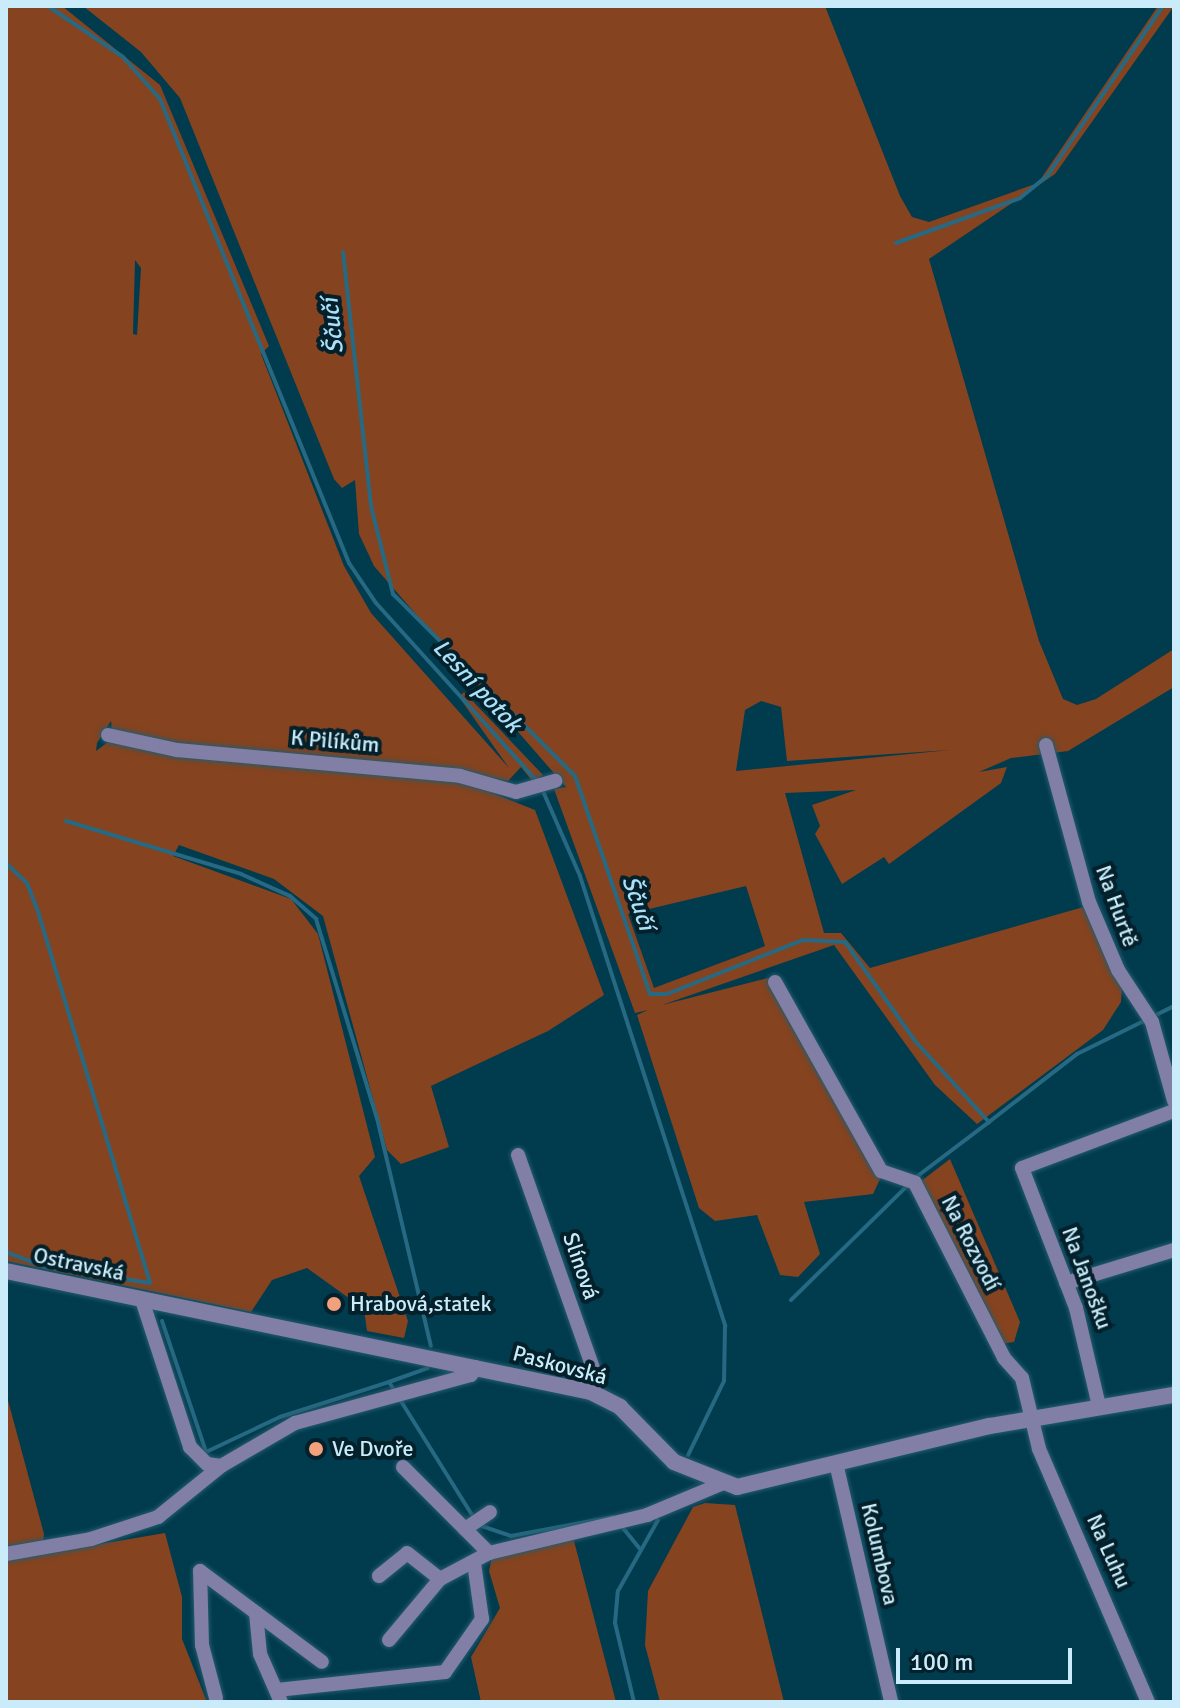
<!DOCTYPE html>
<html>
<head>
<meta charset="utf-8">
<style>
  body { margin:0 }
  #map { position:relative; width:1180px; height:1708px; overflow:hidden; background:#003b4e; font-family:Signika,sans-serif }
  div>[style] { position:absolute }
  .green>* { inset:0; background:#86431f }
  .stream>* { height:4px; margin:-2px; padding:0 2px; transform-origin:2px; border-radius:2px; background:#276982 }
  .roads { filter:drop-shadow(0 0 2px #245b6d) drop-shadow(0 0 2px #245b6d) }
  .minor>* { height:14px; margin:-7px; padding:0 7px; transform-origin:7px; border-radius:7px; background:#817fa5 }
  .tertiary>* { height:16px; margin:-8px; padding:0 8px; transform-origin:8px; border-radius:8px; background:#817fa5 }
  .dots>* { width:22px; height:22px; translate:-50% -50%; box-sizing:border-box; border:4px solid #03202b; border-radius:50% }
  span { translate:-50% -50%; white-space:nowrap; text-align:center; line-height:1.15; -webkit-text-stroke:8px #03202b; paint-order:stroke }
  .street-label { font-size:22px; color:#caebf9 }
  .poi-label { font-size:22px; color:#caebf9 }
  .left { translate:0 -50%; text-align:left }
  .water-label { font-size:24px; color:#abe0f7; font-style:italic }
  .frame { position:absolute; inset:0; border:8px solid #caebf9; pointer-events:none }
  .scale { position:absolute; left:896px; top:1648px; width:176px; height:36px; box-sizing:border-box; border:4px solid #caebf9; border-top:0; padding-left:10px; font-size:24px; line-height:28px; white-space:nowrap; color:#caebf9; -webkit-text-stroke:6px #03202b; paint-order:stroke }
</style>
</head>
<body>
<div id="map">
  <div class="green">
    <div style="clip-path:polygon(evenodd,6px 6px,62px 6px,160px 85px,269px 346px,261px 354px,344px 566px,371px 613px,509px 768px,459px 697px,464px 692px,543px 775px,533px 782px,521px 767px,508px 781px,447px 768px,179px 747px,112px 731px,111px 721px,97px 743px,96px 751px,108px 742px,458px 779px,535px 810px,604px 995px,548px 1031px,431px 1086px,449px 1147px,401px 1164px,387px 1150px,323px 916px,274px 879px,179px 845px,173px 856px,291px 899px,318px 934px,375px 1157px,359px 1176px,408px 1321px,404px 1338px,367px 1331px,364px 1309px,307px 1268px,272px 1280px,251px 1312px,6px 1261px,6px 6px,135px 260px,141px 268px,137px 335px,133px 334px,135px 260px)"></div>
    <div style="clip-path:polygon(evenodd,83px 6px,825px 6px,900px 196px,912px 217px,929px 222px,1038px 183px,1158px 6px,1174px 6px,1055px 174px,929px 259px,1039px 641px,1063px 699px,1077px 705px,1096px 699px,1174px 649px,1174px 687px,1068px 751px,1011px 758px,979px 772px,1007px 767px,1001px 783px,889px 864px,884px 857px,842px 884px,815px 834px,820px 826px,812px 805px,856px 790px,785px 793px,824px 933px,841px 933px,870px 968px,1087px 906px,1122px 987px,1121px 1002px,1103px 1030px,977px 1124px,935px 1085px,834px 945px,662px 1005px,768px 978px,881px 1177px,873px 1194px,804px 1202px,820px 1254px,798px 1277px,780px 1275px,757px 1215px,715px 1221px,699px 1208px,637px 1015px,648px 1010px,635px 1013px,554px 789px,566px 787px,374px 566px,359px 534px,355px 480px,342px 488px,334px 479px,180px 98px,141px 52px,83px 6px,761px 701px,781px 707px,787px 761px,950px 750px,736px 771px,745px 710px,761px 701px,83px 6px,746px 886px,765px 946px,654px 988px,628px 914px,746px 886px)"></div>
    <div style="clip-path:polygon(950px 1159px,1020px 1322px,1014px 1342px,999px 1344px,920px 1182px)"></div>
    <div style="clip-path:polygon(6px 1393px,44px 1534px,43px 1543px,6px 1549px)"></div>
    <div style="clip-path:polygon(705px 1503px,735px 1505px,784px 1702px,660px 1702px,645px 1645px,648px 1591px,693px 1507px)"></div>
    <div style="clip-path:polygon(165px 1533px,182px 1597px,182px 1639px,207px 1702px,6px 1702px,6px 1560px)"></div>
    <div style="clip-path:polygon(573px 1537px,616px 1702px,481px 1702px,471px 1657px,500px 1608px,489px 1571px,492px 1557px)"></div>
  </div>
  <div class="stream">
    <div style="left:48px;top:6px;width:91px;rotate:34.2deg"></div>
    <div style="left:123px;top:57px;width:56px;rotate:48.6deg"></div>
    <div style="left:160px;top:99px;width:501px;rotate:67.84deg"></div>
    <div style="left:349px;top:563px;width:48px;rotate:56deg"></div>
    <div style="left:376px;top:603px;width:241px;rotate:47.9deg"></div>
    <div style="left:896px;top:243px;width:132px;rotate:-19.9deg"></div>
    <div style="left:1020px;top:198px;width:36px;rotate:-39deg"></div>
    <div style="left:1048px;top:175px;width:204px;rotate:-55.8deg"></div>
    <div style="left:343px;top:252px;width:256px;rotate:83.7deg"></div>
    <div style="left:371px;top:506px;width:91px;rotate:76deg"></div>
    <div style="left:393px;top:594px;width:257px;rotate:45deg"></div>
    <div style="left:575px;top:776px;width:231px;rotate:71deg"></div>
    <div style="left:650px;top:994px;width:17px"></div>
    <div style="left:667px;top:994px;width:146px;rotate:-21.7deg"></div>
    <div style="left:803px;top:940px;width:42px;rotate:2.7deg"></div>
    <div style="left:845px;top:942px;width:121px;rotate:54.7deg"></div>
    <div style="left:915px;top:1041px;width:110px;rotate:47.6deg"></div>
    <div style="left:989px;top:1122px;width:111px;rotate:-37.7deg"></div>
    <div style="left:1077px;top:1054px;width:108px;rotate:-26.3deg"></div>
    <div style="left:542px;top:789px;width:95px;rotate:66.4deg"></div>
    <div style="left:580px;top:876px;width:473px;rotate:72.1deg"></div>
    <div style="left:725px;top:1326px;width:55px;rotate:91deg"></div>
    <div style="left:724px;top:1381px;width:82px;rotate:115.9deg"></div>
    <div style="left:66px;top:821px;width:183px;rotate:16.8deg"></div>
    <div style="left:241px;top:874px;width:54px;rotate:24.2deg"></div>
    <div style="left:290px;top:896px;width:35px;rotate:41deg"></div>
    <div style="left:316px;top:919px;width:208px;rotate:73deg"></div>
    <div style="left:377px;top:1118px;width:234px;rotate:76.7deg"></div>
    <div style="left:6px;top:863px;width:29px;rotate:44deg"></div>
    <div style="left:27px;top:883px;width:34px;rotate:69deg"></div>
    <div style="left:39px;top:915px;width:384px;rotate:73.2deg"></div>
    <div style="left:150px;top:1283px;width:106px;rotate:-171.3deg"></div>
    <div style="left:45px;top:1267px;width:42px;rotate:-159deg"></div>
    <div style="left:915px;top:1178px;width:93px;rotate:-37.1deg"></div>
    <div style="left:791px;top:1300px;width:165px;rotate:-44.5deg"></div>
    <div style="left:162px;top:1321px;width:138px;rotate:71.4deg"></div>
    <div style="left:206px;top:1452px;width:82px;rotate:-25.3deg"></div>
    <div style="left:280px;top:1417px;width:114px;rotate:-17.8deg"></div>
    <div style="left:389px;top:1382px;width:160px;rotate:58deg"></div>
    <div style="left:389px;top:1382px;width:41px;rotate:-19.7deg"></div>
    <div style="left:479px;top:1525px;width:34px;rotate:19deg"></div>
    <div style="left:511px;top:1536px;width:104px;rotate:-10.6deg"></div>
    <div style="left:623px;top:1528px;width:26px;rotate:51deg"></div>
    <div style="left:634px;top:1702px;width:81px;rotate:-103.5deg"></div>
    <div style="left:615px;top:1623px;width:32px;rotate:-85deg"></div>
    <div style="left:618px;top:1591px;width:81px;rotate:-60.6deg"></div>
  </div>
  <div class="roads">
    <div class="minor">
      <div style="left:108px;top:735px;width:71px;rotate:12.3deg"></div>
      <div style="left:177px;top:750px;width:284px;rotate:5.2deg"></div>
      <div style="left:460px;top:776px;width:58px;rotate:15.9deg"></div>
      <div style="left:516px;top:792px;width:41px;rotate:-15.8deg"></div>
      <div style="left:1046px;top:745px;width:163px;rotate:74.7deg"></div>
      <div style="left:1089px;top:902px;width:74px;rotate:66.9deg"></div>
      <div style="left:1118px;top:970px;width:62px;rotate:56.8deg"></div>
      <div style="left:1152px;top:1022px;width:82px;rotate:74.4deg"></div>
      <div style="left:775px;top:982px;width:217px;rotate:60.7deg"></div>
      <div style="left:881px;top:1171px;width:36px;rotate:19deg"></div>
      <div style="left:915px;top:1183px;width:196px;rotate:63deg"></div>
      <div style="left:1004px;top:1358px;width:27px;rotate:48deg"></div>
      <div style="left:1022px;top:1378px;width:73px;rotate:76.5deg"></div>
      <div style="left:1039px;top:1449px;width:275px;rotate:66.7deg"></div>
      <div style="left:518px;top:1155px;width:238px;rotate:70.6deg"></div>
      <div style="left:597px;top:1379px;width:14px;rotate:115deg"></div>
      <div style="left:1066px;top:1283px;width:113px;rotate:-17deg"></div>
      <div style="left:142px;top:1300px;width:155px;rotate:71.9deg"></div>
      <div style="left:190px;top:1447px;width:24px;rotate:45deg"></div>
      <div style="left:207px;top:1464px;width:14px;rotate:8deg"></div>
      <div style="left:221px;top:1466px;width:86px;rotate:-30.2deg"></div>
      <div style="left:295px;top:1423px;width:182px;rotate:-15.3deg"></div>
      <div style="left:471px;top:1375px;width:9px;rotate:-63deg"></div>
      <div style="left:1099px;top:1406px;width:101px;rotate:-103.2deg"></div>
      <div style="left:1076px;top:1308px;width:150px;rotate:-111.1deg"></div>
      <div style="left:1022px;top:1168px;width:162px;rotate:-20.6deg"></div>
      <div style="left:836px;top:1463px;width:245px;rotate:77deg"></div>
      <div style="left:403px;top:1467px;width:122px;rotate:45deg"></div>
      <div style="left:465px;top:1529px;width:30px;rotate:-34deg"></div>
      <div style="left:6px;top:1554px;width:86px;rotate:-10deg"></div>
      <div style="left:91px;top:1539px;width:71px;rotate:-18.2deg"></div>
      <div style="left:158px;top:1517px;width:81px;rotate:-39deg"></div>
      <div style="left:379px;top:1576px;width:36px;rotate:-39deg"></div>
      <div style="left:407px;top:1553px;width:42px;rotate:38.2deg"></div>
      <div style="left:256px;top:1613px;width:41px;rotate:84.4deg"></div>
      <div style="left:260px;top:1654px;width:52px;rotate:66.4deg"></div>
      <div style="left:389px;top:1640px;width:80px;rotate:-50.1deg"></div>
      <div style="left:440px;top:1579px;width:55px;rotate:-28deg"></div>
      <div style="left:489px;top:1553px;width:163px;rotate:-13.5deg"></div>
      <div style="left:647px;top:1515px;width:80px;rotate:-22.7deg"></div>
      <div style="left:277px;top:1690px;width:169px;rotate:-6.1deg"></div>
      <div style="left:445px;top:1672px;width:65px;rotate:-55.1deg"></div>
      <div style="left:482px;top:1619px;width:57px;rotate:-98.1deg"></div>
      <div style="left:216px;top:1698px;width:55px;rotate:-104.8deg"></div>
      <div style="left:202px;top:1645px;width:74px;rotate:-91.5deg"></div>
      <div style="left:200px;top:1571px;width:152px;rotate:36.7deg"></div>
    </div>
    <div class="tertiary">
      <div style="left:6px;top:1271px;width:597px;rotate:11.69deg"></div>
      <div style="left:591px;top:1392px;width:33px;rotate:27deg"></div>
      <div style="left:620px;top:1407px;width:77px;rotate:45.5deg"></div>
      <div style="left:674px;top:1462px;width:68px;rotate:21.6deg"></div>
      <div style="left:737px;top:1487px;width:260px;rotate:-13.6deg"></div>
      <div style="left:990px;top:1426px;width:187px;rotate:-9.6deg"></div>
    </div>
  </div>
  <div class="dots">
    <div style="left:334px;top:1304px;background:#f1a17b"></div>
    <div style="left:316px;top:1449px;background:#f1a17b"></div>
  </div>
  <div class="street-label">
    <span style="left:335px;top:741px;rotate:5deg">K Pilíkům</span>
    <span style="left:1117px;top:906px;rotate:70deg">Na Hurtě</span>
    <span style="left:971px;top:1243px;rotate:63deg">Na Rozvodí</span>
    <span style="left:79px;top:1264px;rotate:12deg">Ostravská</span>
    <span style="left:581px;top:1266px;rotate:71deg">Slínová</span>
    <span style="left:1087px;top:1278px;rotate:70deg">Na Janošku</span>
    <span style="left:560px;top:1365px;rotate:15deg">Paskovská</span>
    <span style="left:1109px;top:1551px;rotate:66deg">Na Luhu</span>
    <span style="left:880px;top:1554px;rotate:77deg">Kolumbova</span>
  </div>
  <div class="poi-label">
    <span class="left" style="left:350px;top:1304px">Hrabová,statek</span>
    <span class="left" style="left:332px;top:1449px">Ve Dvoře</span>
  </div>
  <div class="water-label">
    <span style="left:333px;top:326px;rotate:-96deg">Ščučí</span>
    <span style="left:477px;top:686px;rotate:47deg">Lesní potok</span>
    <span style="left:638px;top:903px;rotate:71deg">Ščučí</span>
  </div>
  <div class="frame"></div>
  <div class="scale">100 m</div>
</div>
</body>
</html>
